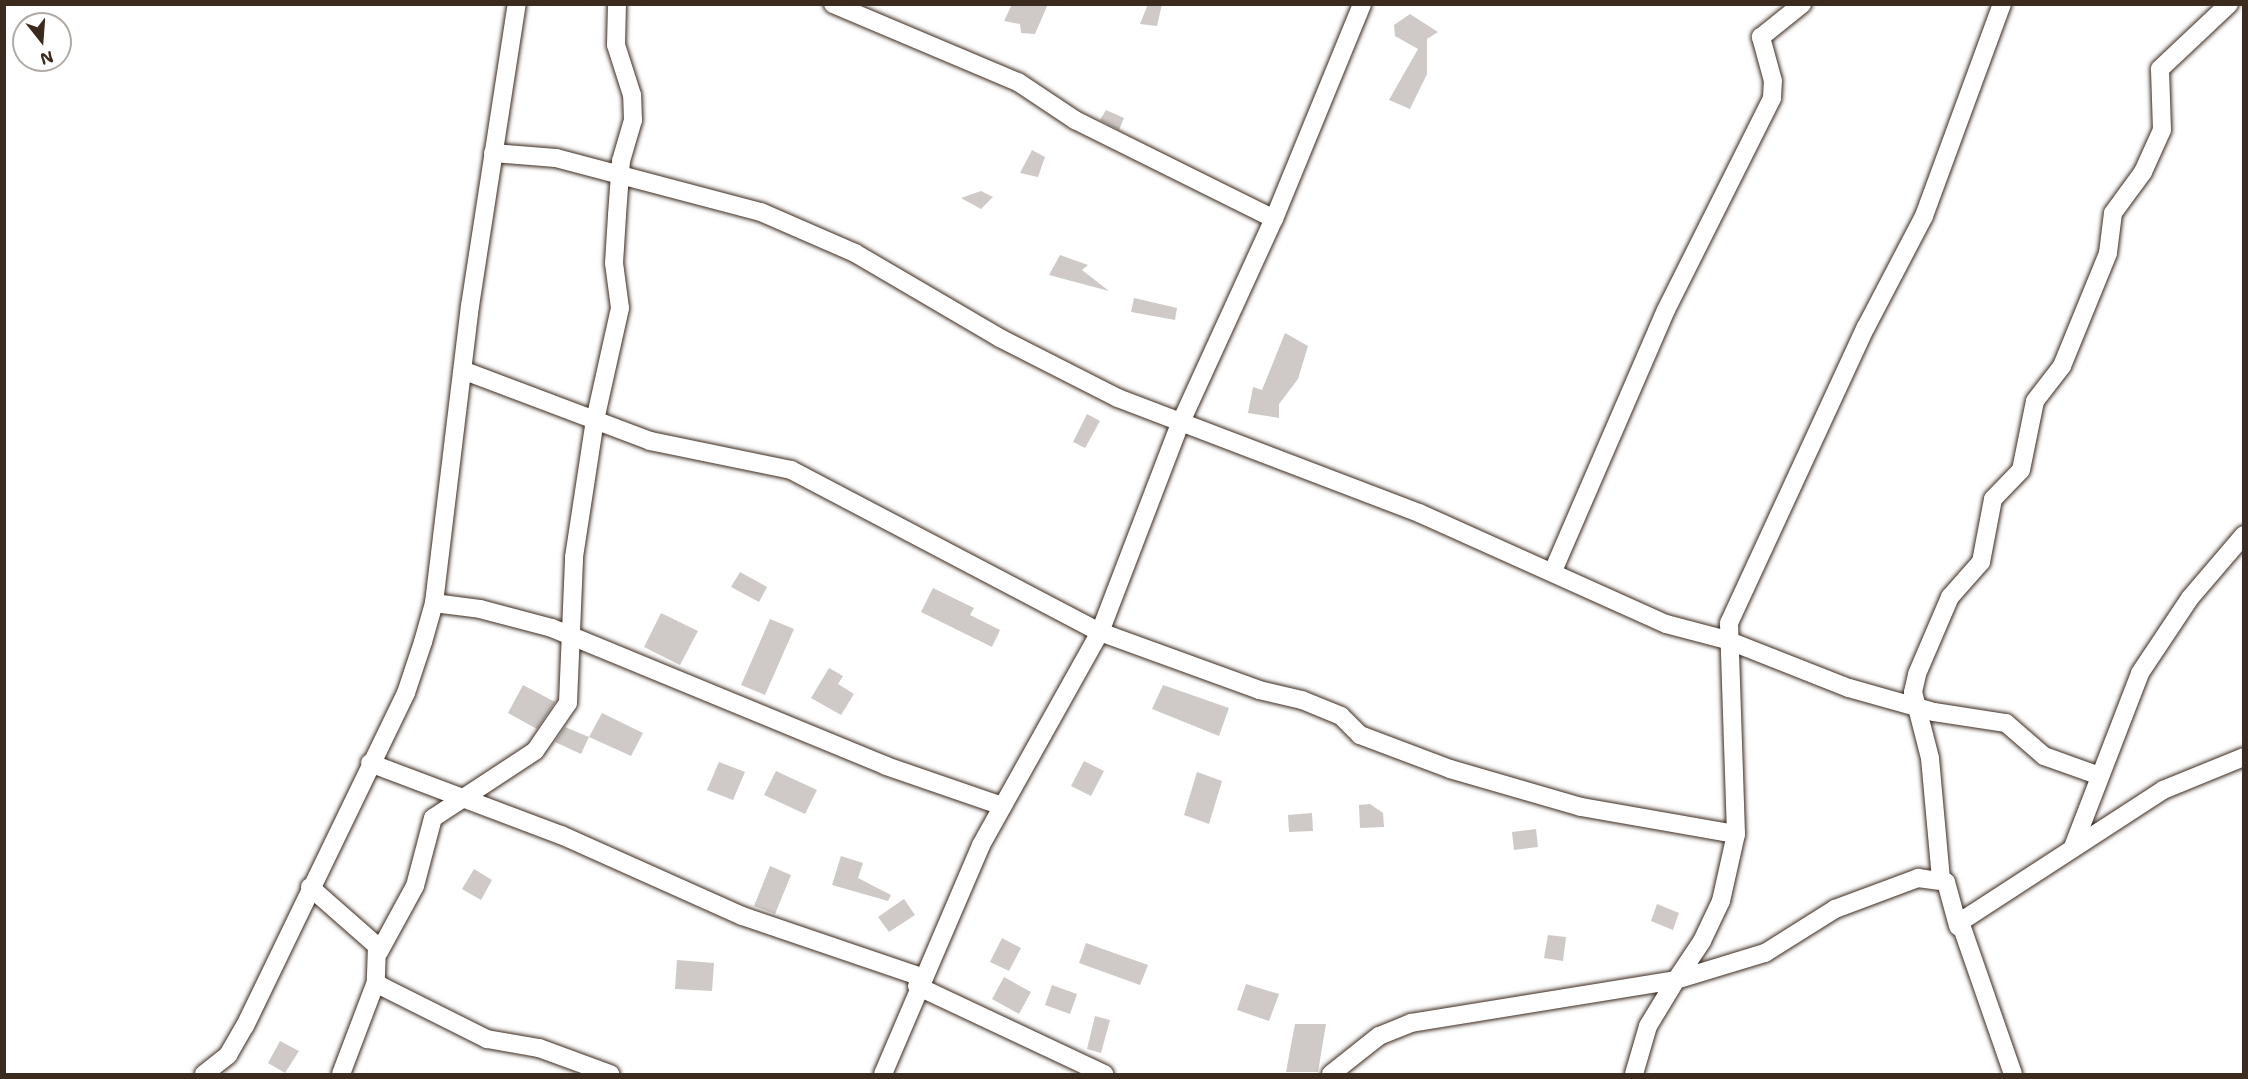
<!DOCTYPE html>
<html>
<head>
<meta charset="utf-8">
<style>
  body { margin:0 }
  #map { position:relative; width:2248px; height:1079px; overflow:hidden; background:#fff; font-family:"Shantell Sans",sans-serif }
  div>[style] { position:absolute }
  .building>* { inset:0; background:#cfcac7 }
  .roads { filter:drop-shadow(0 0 2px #3b2a1e) drop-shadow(0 0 2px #3b2a1e) }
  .minor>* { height:18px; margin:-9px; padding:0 9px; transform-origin:9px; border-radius:9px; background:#fff }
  span { translate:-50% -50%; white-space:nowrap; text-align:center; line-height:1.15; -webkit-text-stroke:4.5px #fff; paint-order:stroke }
  .frame { position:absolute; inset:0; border:6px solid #3b2a1e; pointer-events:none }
  .north { position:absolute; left:12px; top:12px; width:60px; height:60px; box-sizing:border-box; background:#fff; border:2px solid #b1aaa5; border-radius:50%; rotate:163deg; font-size:16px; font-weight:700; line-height:24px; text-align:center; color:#3b2a1e }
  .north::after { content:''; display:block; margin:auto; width:21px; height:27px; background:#3b2a1e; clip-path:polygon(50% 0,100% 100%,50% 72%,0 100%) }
</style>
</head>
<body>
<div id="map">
  <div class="building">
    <div style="clip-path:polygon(1012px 4px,1048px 4px,1035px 34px,1021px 33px,1020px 24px,1004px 21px)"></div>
    <div style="clip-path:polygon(1148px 4px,1162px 4px,1157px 26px,1140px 24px)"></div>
    <div style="clip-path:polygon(1410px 14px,1438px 32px,1427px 39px,1427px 74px,1410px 109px,1389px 100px,1418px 49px,1395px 36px,1394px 25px)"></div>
    <div style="clip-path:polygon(1106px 110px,1124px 118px,1119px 130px,1100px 120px)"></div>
    <div style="clip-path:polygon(1032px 150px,1045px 157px,1038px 177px,1020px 173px)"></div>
    <div style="clip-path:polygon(981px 191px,993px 197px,981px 209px,961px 198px)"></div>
    <div style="clip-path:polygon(1060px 255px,1088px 265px,1082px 270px,1109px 291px,1049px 275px)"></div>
    <div style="clip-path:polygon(1134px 298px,1177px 308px,1175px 320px,1131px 312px)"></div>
    <div style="clip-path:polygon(1285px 333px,1308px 346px,1298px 379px,1279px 404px,1279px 418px,1248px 413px,1253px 387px,1262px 390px)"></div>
    <div style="clip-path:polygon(1087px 414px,1100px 421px,1085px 448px,1073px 442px)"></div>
    <div style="clip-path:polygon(740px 572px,767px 587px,759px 602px,731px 587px)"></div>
    <div style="clip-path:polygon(933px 588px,974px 608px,970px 615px,1000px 630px,992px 647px,921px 612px)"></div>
    <div style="clip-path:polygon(661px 613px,698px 631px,680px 665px,644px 647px)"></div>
    <div style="clip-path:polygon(770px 619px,794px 629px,765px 695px,741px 685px)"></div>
    <div style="clip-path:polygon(829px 668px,843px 676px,838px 684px,854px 694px,841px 715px,811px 698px)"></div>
    <div style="clip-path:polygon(523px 685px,555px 702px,537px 729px,508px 713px)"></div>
    <div style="clip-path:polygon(1163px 685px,1229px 708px,1219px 736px,1152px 709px)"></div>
    <div style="clip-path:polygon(602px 713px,643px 733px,631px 756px,589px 737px)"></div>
    <div style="clip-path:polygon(565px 727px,589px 737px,581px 754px,555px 742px)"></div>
    <div style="clip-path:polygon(1084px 761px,1104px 771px,1091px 796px,1071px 786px)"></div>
    <div style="clip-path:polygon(719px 762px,745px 772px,733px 800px,707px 790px)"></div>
    <div style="clip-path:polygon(776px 771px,817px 790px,805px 814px,764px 795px)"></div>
    <div style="clip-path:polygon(1197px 772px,1222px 781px,1209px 824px,1184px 815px)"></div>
    <div style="clip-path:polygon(1370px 804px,1383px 813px,1384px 827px,1360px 828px,1359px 805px)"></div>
    <div style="clip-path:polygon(1312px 813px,1313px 831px,1289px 832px,1288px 815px)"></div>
    <div style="clip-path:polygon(1536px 829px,1538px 847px,1514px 850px,1512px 832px)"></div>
    <div style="clip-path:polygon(841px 856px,863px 863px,858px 878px,891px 895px,888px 901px,832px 885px)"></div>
    <div style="clip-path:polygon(770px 866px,791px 875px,775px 914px,754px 906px)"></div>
    <div style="clip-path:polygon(474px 869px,492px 880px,481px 900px,462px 889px)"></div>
    <div style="clip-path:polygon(904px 899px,915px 915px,889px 932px,878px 917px)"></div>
    <div style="clip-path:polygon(1657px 904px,1679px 913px,1673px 930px,1651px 921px)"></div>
    <div style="clip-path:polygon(1548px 935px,1566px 937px,1563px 961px,1544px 958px)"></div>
    <div style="clip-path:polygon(1002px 938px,1021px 948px,1009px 971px,990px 962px)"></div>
    <div style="clip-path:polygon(1086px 943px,1148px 965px,1140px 985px,1079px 963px)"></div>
    <div style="clip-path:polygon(677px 960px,714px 963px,712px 991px,675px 989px)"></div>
    <div style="clip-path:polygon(1004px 977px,1031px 992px,1019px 1014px,992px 999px)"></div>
    <div style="clip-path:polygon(1246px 984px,1279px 994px,1269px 1021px,1237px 1010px)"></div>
    <div style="clip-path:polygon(1052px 985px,1077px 994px,1070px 1014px,1045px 1005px)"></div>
    <div style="clip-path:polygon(1095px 1016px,1110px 1020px,1101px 1053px,1087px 1049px)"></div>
    <div style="clip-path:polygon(1295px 1024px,1326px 1024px,1318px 1072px,1286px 1072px)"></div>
    <div style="clip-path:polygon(280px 1041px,299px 1051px,285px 1073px,268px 1063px)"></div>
  </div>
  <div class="roads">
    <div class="minor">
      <div style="left:833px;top:4px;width:201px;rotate:22.9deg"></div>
      <div style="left:1018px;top:82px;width:69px;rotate:33.7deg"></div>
      <div style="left:1075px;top:120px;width:222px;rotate:26.4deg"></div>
      <div style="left:493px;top:153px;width:63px;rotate:4.5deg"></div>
      <div style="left:556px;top:158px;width:212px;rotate:14.8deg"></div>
      <div style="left:761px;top:212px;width:103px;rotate:23.6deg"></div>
      <div style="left:855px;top:253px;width:168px;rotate:30.4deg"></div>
      <div style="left:1000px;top:338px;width:132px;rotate:27deg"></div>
      <div style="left:1118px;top:398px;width:322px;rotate:20.9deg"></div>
      <div style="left:1419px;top:513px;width:271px;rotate:24.2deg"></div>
      <div style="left:1666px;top:624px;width:63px;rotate:14.7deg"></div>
      <div style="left:1727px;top:640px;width:131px;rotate:21.5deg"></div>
      <div style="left:1849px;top:688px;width:88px;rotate:15.8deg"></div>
      <div style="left:1934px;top:712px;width:73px;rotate:8.7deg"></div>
      <div style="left:2006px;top:723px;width:50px;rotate:41deg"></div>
      <div style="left:2044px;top:756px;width:56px;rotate:19.7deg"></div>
      <div style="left:465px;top:371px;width:198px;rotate:20.7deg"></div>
      <div style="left:650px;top:441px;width:144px;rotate:11.6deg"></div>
      <div style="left:791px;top:470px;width:349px;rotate:27.7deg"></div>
      <div style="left:1100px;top:632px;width:169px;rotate:20deg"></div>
      <div style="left:1259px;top:690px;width:44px;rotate:13.1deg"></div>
      <div style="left:1302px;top:700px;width:42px;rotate:22.3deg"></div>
      <div style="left:1341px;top:716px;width:27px;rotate:45deg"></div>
      <div style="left:1360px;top:735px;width:96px;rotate:20.7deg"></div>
      <div style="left:1450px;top:769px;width:136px;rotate:16.2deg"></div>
      <div style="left:1581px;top:807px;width:157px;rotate:9.9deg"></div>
      <div style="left:1553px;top:571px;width:284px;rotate:-66.6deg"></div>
      <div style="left:1666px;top:310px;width:237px;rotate:-63.4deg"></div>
      <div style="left:1772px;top:98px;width:17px;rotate:-87deg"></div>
      <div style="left:1773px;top:81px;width:46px;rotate:-105.3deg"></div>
      <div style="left:1761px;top:37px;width:53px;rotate:-38.8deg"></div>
      <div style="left:434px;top:603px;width:46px;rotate:7.4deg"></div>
      <div style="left:480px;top:609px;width:74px;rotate:14.8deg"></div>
      <div style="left:552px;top:628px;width:361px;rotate:22.4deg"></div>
      <div style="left:886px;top:766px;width:123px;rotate:19deg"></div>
      <div style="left:370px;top:763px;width:204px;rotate:20.7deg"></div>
      <div style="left:561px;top:835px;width:198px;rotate:24.1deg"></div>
      <div style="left:742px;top:916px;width:189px;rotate:18.8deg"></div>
      <div style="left:2073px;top:847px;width:186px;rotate:-68.9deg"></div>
      <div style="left:2140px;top:673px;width:90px;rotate:-56.3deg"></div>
      <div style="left:2190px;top:598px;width:83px;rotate:-49.4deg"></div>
      <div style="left:1941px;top:879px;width:121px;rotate:-95.2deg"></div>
      <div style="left:1930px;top:758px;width:68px;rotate:-104.4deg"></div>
      <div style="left:1913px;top:692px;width:18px;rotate:-77deg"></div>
      <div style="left:1917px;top:674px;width:84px;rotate:-66.8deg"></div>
      <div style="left:1950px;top:597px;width:47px;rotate:-48.5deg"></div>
      <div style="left:1981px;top:562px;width:64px;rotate:-79.2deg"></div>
      <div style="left:1993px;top:499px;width:40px;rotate:-46deg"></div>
      <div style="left:2021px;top:470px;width:70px;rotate:-78.5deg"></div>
      <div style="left:2035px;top:401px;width:44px;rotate:-52.4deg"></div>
      <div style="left:2062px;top:366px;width:122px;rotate:-67.8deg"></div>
      <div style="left:2108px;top:253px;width:40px;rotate:-82.9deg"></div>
      <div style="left:2113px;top:213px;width:51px;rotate:-53.8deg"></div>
      <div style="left:2143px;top:172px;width:46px;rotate:-65.7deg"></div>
      <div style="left:2162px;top:130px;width:61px;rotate:-91.9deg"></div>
      <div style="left:2160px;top:69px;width:95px;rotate:-43.3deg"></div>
      <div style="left:310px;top:887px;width:89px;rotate:41.4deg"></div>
      <div style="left:377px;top:946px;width:36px;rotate:92deg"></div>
      <div style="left:376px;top:982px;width:6px;rotate:39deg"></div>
      <div style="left:381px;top:986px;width:119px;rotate:26.6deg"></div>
      <div style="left:487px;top:1039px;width:53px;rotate:9.8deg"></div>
      <div style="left:539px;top:1048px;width:76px;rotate:20.1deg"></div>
      <div style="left:379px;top:952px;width:75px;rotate:-61.4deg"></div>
      <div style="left:415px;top:886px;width:70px;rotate:-75.2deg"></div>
      <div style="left:433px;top:818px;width:122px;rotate:-33.3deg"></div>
      <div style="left:535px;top:751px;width:58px;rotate:-55.5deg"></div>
      <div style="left:568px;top:703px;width:146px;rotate:-87.6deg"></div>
      <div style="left:574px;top:557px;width:139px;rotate:-81.3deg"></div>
      <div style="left:595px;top:420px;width:115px;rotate:-77.4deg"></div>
      <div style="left:620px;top:308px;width:45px;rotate:-97.6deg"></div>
      <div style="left:614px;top:263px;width:48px;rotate:-86.4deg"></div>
      <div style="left:617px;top:215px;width:54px;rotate:-85.8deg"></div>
      <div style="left:621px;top:161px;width:43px;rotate:-73.7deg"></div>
      <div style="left:633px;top:120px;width:25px;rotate:-92deg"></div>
      <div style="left:632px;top:95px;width:52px;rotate:-107.7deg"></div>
      <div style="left:616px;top:45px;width:41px;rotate:-88.6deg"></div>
      <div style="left:917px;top:986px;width:207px;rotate:25.2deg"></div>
      <div style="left:204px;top:1074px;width:31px;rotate:-38deg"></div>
      <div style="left:228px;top:1055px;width:34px;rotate:-60deg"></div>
      <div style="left:245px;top:1026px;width:370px;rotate:-64.2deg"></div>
      <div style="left:406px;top:693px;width:54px;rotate:-71.6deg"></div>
      <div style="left:423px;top:642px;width:41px;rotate:-74.2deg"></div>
      <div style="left:434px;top:603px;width:299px;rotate:-83.1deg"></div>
      <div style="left:470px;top:306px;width:306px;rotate:-81.2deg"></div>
      <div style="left:341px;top:1074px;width:98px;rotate:-69.2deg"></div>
      <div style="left:883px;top:1074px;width:249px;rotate:-66.8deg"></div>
      <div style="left:981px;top:845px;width:244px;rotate:-60.8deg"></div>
      <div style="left:1100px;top:632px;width:223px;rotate:-69deg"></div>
      <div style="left:1180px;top:424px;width:226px;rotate:-65.4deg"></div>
      <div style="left:1274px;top:219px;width:232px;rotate:-67.7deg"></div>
      <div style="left:1331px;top:1074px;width:61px;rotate:-38.4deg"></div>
      <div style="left:1379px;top:1036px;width:35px;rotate:-22deg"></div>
      <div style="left:1411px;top:1023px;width:268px;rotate:-9.2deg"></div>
      <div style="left:1676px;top:980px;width:47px;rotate:-56.3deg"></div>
      <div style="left:1702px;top:941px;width:44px;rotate:-64.6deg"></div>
      <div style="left:1721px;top:901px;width:69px;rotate:-77.4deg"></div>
      <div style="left:1736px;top:834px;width:211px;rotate:-91.9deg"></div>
      <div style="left:1729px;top:623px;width:326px;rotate:-65.2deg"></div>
      <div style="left:1866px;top:327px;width:125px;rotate:-62.4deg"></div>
      <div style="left:1924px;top:216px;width:226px;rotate:-69.8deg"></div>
      <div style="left:1634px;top:1074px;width:50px;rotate:-73.7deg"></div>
      <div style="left:1648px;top:1026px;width:54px;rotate:-58.7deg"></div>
      <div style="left:1676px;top:980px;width:93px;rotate:-16.9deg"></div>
      <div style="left:1765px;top:953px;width:83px;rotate:-32.2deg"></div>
      <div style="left:1835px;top:909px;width:89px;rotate:-20.5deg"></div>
      <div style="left:1918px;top:878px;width:28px;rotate:8deg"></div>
      <div style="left:1946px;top:882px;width:46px;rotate:74.7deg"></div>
      <div style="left:2013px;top:1074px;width:161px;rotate:-109.2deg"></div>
      <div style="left:1960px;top:922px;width:242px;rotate:-33deg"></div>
      <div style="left:2163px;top:790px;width:87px;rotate:-22.2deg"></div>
    </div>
  </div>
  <div class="frame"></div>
  <div class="north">N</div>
</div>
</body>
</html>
